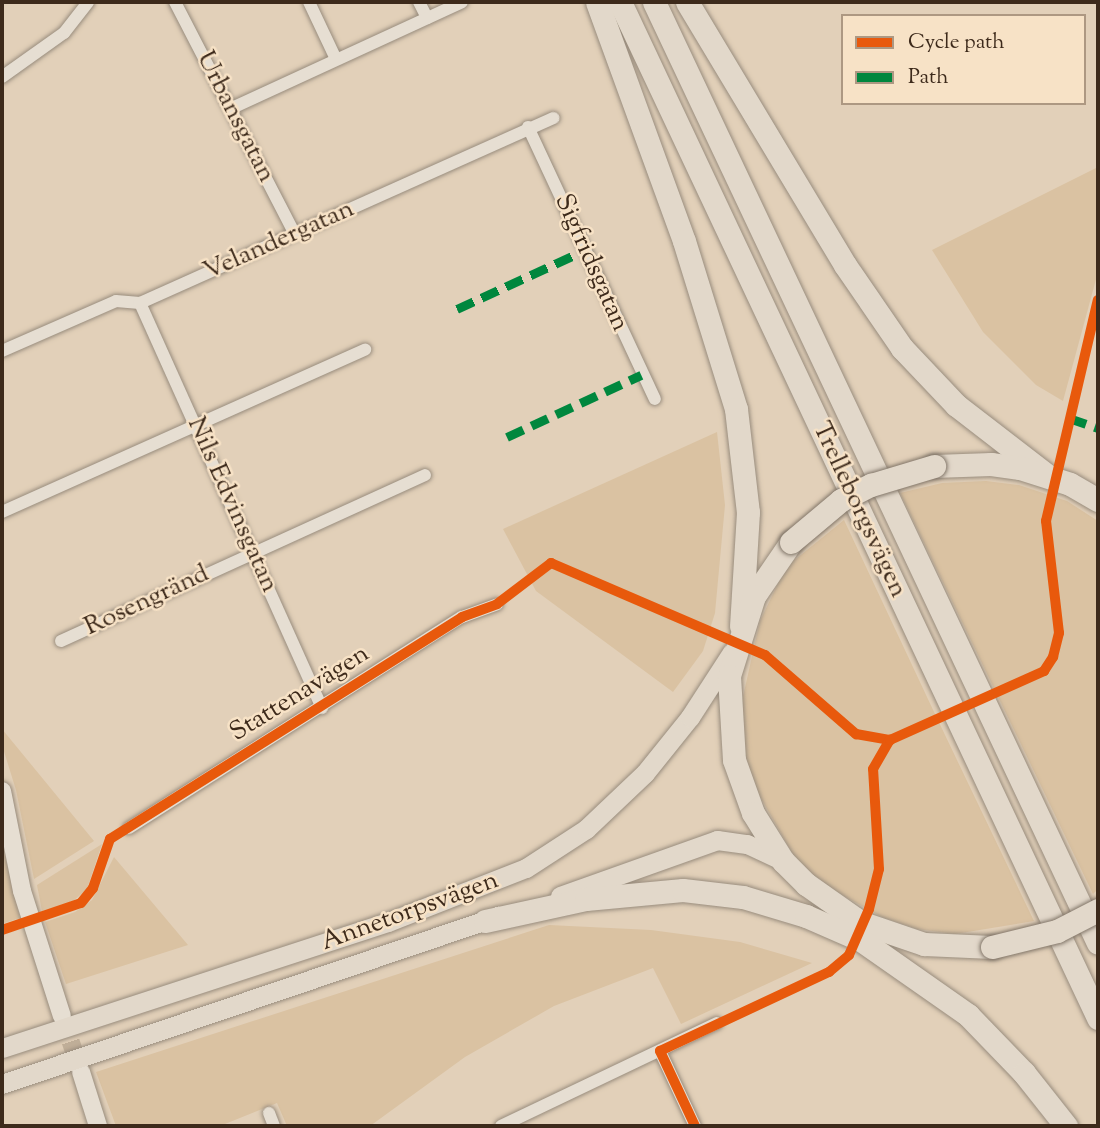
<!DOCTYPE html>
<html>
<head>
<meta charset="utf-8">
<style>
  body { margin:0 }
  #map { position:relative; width:1100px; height:1128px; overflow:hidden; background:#e2d0b9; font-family:"Sorts Mill Goudy",serif }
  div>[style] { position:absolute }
  .green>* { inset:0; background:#dac2a2 }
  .secondary-tunnel>* { height:18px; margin-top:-9px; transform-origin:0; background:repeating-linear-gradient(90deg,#c1af99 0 18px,transparent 0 27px) }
  .roads { filter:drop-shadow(0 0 2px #988c7d) drop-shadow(0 0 2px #988c7d) }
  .street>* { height:12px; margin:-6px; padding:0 6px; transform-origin:6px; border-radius:6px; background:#e6ded2 }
  .secondary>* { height:18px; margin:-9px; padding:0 9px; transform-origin:9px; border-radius:9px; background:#e6ded2 }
  .primary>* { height:19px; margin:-9.5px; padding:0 9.5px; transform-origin:9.5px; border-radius:9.5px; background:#e2d8ca }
  .highway>* { height:23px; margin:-11.5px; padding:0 11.5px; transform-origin:11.5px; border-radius:11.5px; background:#e2d8ca }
  .bridges { filter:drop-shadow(0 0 2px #817568) drop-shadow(0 0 2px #817568) }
  .highway-bridge>* { height:23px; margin:-11.5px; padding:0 11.5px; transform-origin:11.5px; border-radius:11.5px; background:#e2d8ca }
  .quiet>* { height:9px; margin-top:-4.5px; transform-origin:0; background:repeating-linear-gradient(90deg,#00873e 0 18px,transparent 0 27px) }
  .cycleway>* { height:10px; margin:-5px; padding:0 5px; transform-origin:5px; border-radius:5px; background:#e8590c }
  span { translate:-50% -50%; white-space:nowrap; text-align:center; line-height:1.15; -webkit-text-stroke:5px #f7e2c6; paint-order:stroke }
  .street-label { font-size:26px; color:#3d2a1b }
  .frame { position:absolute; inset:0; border:4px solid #3d2a1b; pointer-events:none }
  .legend { position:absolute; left:841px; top:14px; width:245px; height:91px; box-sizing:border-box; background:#f7e2c6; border:2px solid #ad9882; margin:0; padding:9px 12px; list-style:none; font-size:21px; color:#3d2a1b }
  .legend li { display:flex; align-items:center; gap:14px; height:35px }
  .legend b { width:35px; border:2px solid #ad9882 }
</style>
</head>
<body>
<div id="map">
  <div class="green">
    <div style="clip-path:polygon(1098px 167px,1098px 272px,1063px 401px,1036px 385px,983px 332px,932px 250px)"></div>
    <div style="clip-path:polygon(717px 432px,725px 505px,715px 613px,703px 651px,673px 692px,536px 591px,503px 529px)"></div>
    <div style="clip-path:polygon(986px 481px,1019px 485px,1067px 501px,1098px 521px,1098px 889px,1093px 894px,900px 493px,942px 483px)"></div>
    <div style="clip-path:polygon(844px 520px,934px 712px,1034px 921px,955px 934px,917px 929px,882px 917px,822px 884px,795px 858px,754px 786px,745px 754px,742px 701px,760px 621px,786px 567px)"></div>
    <div style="clip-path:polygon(2px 729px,94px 841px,34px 879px,16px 790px,2px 745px)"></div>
    <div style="clip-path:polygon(2px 844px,20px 918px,2px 924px)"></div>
    <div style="clip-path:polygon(102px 844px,87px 889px,71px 903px,42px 911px,37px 885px)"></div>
    <div style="clip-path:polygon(114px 857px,188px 945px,66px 984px,45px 922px,75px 912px,92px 900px)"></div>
    <div style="clip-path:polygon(549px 925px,651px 930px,740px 942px,812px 963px,681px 1024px,653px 968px,554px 1006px,465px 1057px,370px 1126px,287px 1126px,277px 1103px,220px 1126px,116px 1126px,96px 1072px)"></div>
  </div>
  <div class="secondary-tunnel">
    <div style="left:62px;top:1016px;width:59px;rotate:71.3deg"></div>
  </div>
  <div class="roads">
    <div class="street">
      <div style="left:175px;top:2px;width:260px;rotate:62.7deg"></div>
      <div style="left:309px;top:2px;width:63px;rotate:64.7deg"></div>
      <div style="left:419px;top:2px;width:18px;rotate:63deg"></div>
      <div style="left:2px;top:77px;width:76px;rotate:-35.4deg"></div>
      <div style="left:64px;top:33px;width:39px;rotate:-52deg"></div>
      <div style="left:232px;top:108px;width:253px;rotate:-24.7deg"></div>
      <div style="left:528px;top:127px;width:300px;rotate:65deg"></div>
      <div style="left:140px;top:303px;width:444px;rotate:65.8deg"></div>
      <div style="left:2px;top:351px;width:124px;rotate:-23.7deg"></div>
      <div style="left:116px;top:301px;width:24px;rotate:5deg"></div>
      <div style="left:140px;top:303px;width:453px;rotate:-24.1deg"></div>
      <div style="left:2px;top:512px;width:398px;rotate:-24.1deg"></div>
      <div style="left:61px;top:641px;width:400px;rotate:-24.5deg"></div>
      <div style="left:129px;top:828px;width:394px;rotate:-32.4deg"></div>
      <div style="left:462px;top:617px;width:37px;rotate:-20deg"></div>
      <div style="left:660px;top:1051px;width:83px;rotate:65deg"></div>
      <div style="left:269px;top:1113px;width:14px;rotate:69deg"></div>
      <div style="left:501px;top:1126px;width:239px;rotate:-25.5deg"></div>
    </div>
    <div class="secondary">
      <div style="left:2px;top:791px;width:102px;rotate:78.7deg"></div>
      <div style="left:22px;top:891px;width:131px;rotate:72.3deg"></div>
      <div style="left:81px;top:1072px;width:57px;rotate:72.5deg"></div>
    </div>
    <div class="primary">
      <div style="left:560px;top:896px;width:167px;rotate:-19.6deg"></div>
      <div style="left:717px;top:840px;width:30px;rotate:8deg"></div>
      <div style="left:747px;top:844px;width:40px;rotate:25deg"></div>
      <div style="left:2px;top:1048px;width:406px;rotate:-18.1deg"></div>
      <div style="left:388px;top:922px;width:148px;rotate:-21.4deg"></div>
      <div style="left:526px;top:868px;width:72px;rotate:-33deg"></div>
      <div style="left:586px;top:829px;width:81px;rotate:-43.5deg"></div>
      <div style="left:645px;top:773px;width:72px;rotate:-51.2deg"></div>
      <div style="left:690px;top:717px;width:77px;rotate:-57.1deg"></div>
      <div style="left:2px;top:1084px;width:524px;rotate:-18.71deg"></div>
    </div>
    <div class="highway">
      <div style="left:597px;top:2px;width:254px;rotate:70deg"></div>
      <div style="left:684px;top:241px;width:176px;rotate:72.8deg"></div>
      <div style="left:736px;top:409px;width:104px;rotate:83.4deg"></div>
      <div style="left:748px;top:512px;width:114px;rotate:93.5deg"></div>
      <div style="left:620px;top:2px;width:1123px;rotate:64.8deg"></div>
      <div style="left:654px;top:2px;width:1040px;rotate:64.74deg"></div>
      <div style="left:687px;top:2px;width:307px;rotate:59deg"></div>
      <div style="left:845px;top:265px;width:101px;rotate:55.5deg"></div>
      <div style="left:902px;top:348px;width:79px;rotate:46.5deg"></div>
      <div style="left:956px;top:405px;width:116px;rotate:37.7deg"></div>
      <div style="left:934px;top:466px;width:57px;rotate:-2deg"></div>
      <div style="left:991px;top:464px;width:29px;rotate:8deg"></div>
      <div style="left:1020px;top:468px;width:52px;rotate:17.7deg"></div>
      <div style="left:1070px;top:484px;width:32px;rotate:30deg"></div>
      <div style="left:791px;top:542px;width:65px;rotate:124.4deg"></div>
      <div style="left:754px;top:596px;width:84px;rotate:107.4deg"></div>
      <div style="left:729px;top:676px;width:84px;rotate:86.6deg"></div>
      <div style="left:734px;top:760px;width:56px;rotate:70.3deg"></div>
      <div style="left:753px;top:813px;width:57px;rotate:58deg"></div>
      <div style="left:783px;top:861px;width:33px;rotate:45deg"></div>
      <div style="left:806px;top:884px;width:66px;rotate:35.1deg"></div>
      <div style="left:860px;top:922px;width:68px;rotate:19deg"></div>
      <div style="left:924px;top:944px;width:68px;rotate:2.5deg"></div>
      <div style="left:485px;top:921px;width:103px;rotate:-12.3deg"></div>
      <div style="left:586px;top:899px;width:97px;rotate:-5.3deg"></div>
      <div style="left:683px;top:890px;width:60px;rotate:6.7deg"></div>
      <div style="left:743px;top:897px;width:66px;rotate:16.8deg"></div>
      <div style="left:806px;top:916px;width:60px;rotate:23.6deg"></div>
      <div style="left:861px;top:940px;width:131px;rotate:35deg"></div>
      <div style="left:968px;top:1015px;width:81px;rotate:46deg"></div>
      <div style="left:1024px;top:1073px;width:68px;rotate:51.6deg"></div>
    </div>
  </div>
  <div class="bridges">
    <div class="highway-bridge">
      <div style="left:791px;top:542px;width:65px;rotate:-40deg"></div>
      <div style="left:841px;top:500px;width:34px;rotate:-27deg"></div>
      <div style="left:871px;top:485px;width:66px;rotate:-16.8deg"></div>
      <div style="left:992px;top:947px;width:67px;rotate:-13.8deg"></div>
      <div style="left:1057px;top:931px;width:46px;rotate:-27.1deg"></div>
    </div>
  </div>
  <div class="quiet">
    <div style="left:457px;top:309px;width:141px;rotate:-24.7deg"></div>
    <div style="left:1069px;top:418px;width:31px;rotate:19deg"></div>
    <div style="left:507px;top:437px;width:148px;rotate:-24.8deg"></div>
  </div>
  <div class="cycleway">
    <div style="left:2px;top:930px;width:83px;rotate:-18.9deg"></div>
    <div style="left:81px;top:903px;width:19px;rotate:-51deg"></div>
    <div style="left:93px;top:888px;width:52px;rotate:-70.9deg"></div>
    <div style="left:110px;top:839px;width:416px;rotate:-32.2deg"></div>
    <div style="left:462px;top:617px;width:37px;rotate:-20deg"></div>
    <div style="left:497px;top:604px;width:68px;rotate:-37.2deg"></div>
    <div style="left:551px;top:563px;width:233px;rotate:23.3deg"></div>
    <div style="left:765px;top:655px;width:121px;rotate:41deg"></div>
    <div style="left:856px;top:734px;width:35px;rotate:10deg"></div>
    <div style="left:695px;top:1126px;width:83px;rotate:-115deg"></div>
    <div style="left:660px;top:1051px;width:187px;rotate:-25.1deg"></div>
    <div style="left:829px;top:972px;width:26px;rotate:-40deg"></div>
    <div style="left:849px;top:955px;width:50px;rotate:-66.5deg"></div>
    <div style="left:869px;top:909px;width:41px;rotate:-76deg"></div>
    <div style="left:879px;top:869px;width:100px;rotate:-93.4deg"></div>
    <div style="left:873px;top:769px;width:34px;rotate:-60deg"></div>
    <div style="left:890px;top:740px;width:169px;rotate:-24.1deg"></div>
    <div style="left:1044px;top:671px;width:17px;rotate:-57deg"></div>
    <div style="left:1053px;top:657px;width:25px;rotate:-76deg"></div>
    <div style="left:1059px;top:633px;width:113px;rotate:-96.6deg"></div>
    <div style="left:1046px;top:521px;width:227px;rotate:-76.8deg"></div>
  </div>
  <div class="street-label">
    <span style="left:235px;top:117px;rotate:63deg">Urbansgatan</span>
    <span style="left:279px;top:241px;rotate:-24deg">Velandergatan</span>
    <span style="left:591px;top:263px;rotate:66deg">Sigfridsgatan</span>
    <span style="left:232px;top:505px;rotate:66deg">Nils Edvinsgatan</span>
    <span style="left:859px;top:510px;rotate:65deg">Trelleborgsvägen</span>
    <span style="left:147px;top:601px;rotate:-25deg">Rosengränd</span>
    <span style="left:300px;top:694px;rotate:-32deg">Stattenavägen</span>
    <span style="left:410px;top:912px;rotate:-20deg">Annetorpsvägen</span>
  </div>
  <div class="frame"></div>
  <ul class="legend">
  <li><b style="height:9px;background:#e8590c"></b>Cycle path</li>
  <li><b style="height:9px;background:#00873e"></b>Path</li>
  </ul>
</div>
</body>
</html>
